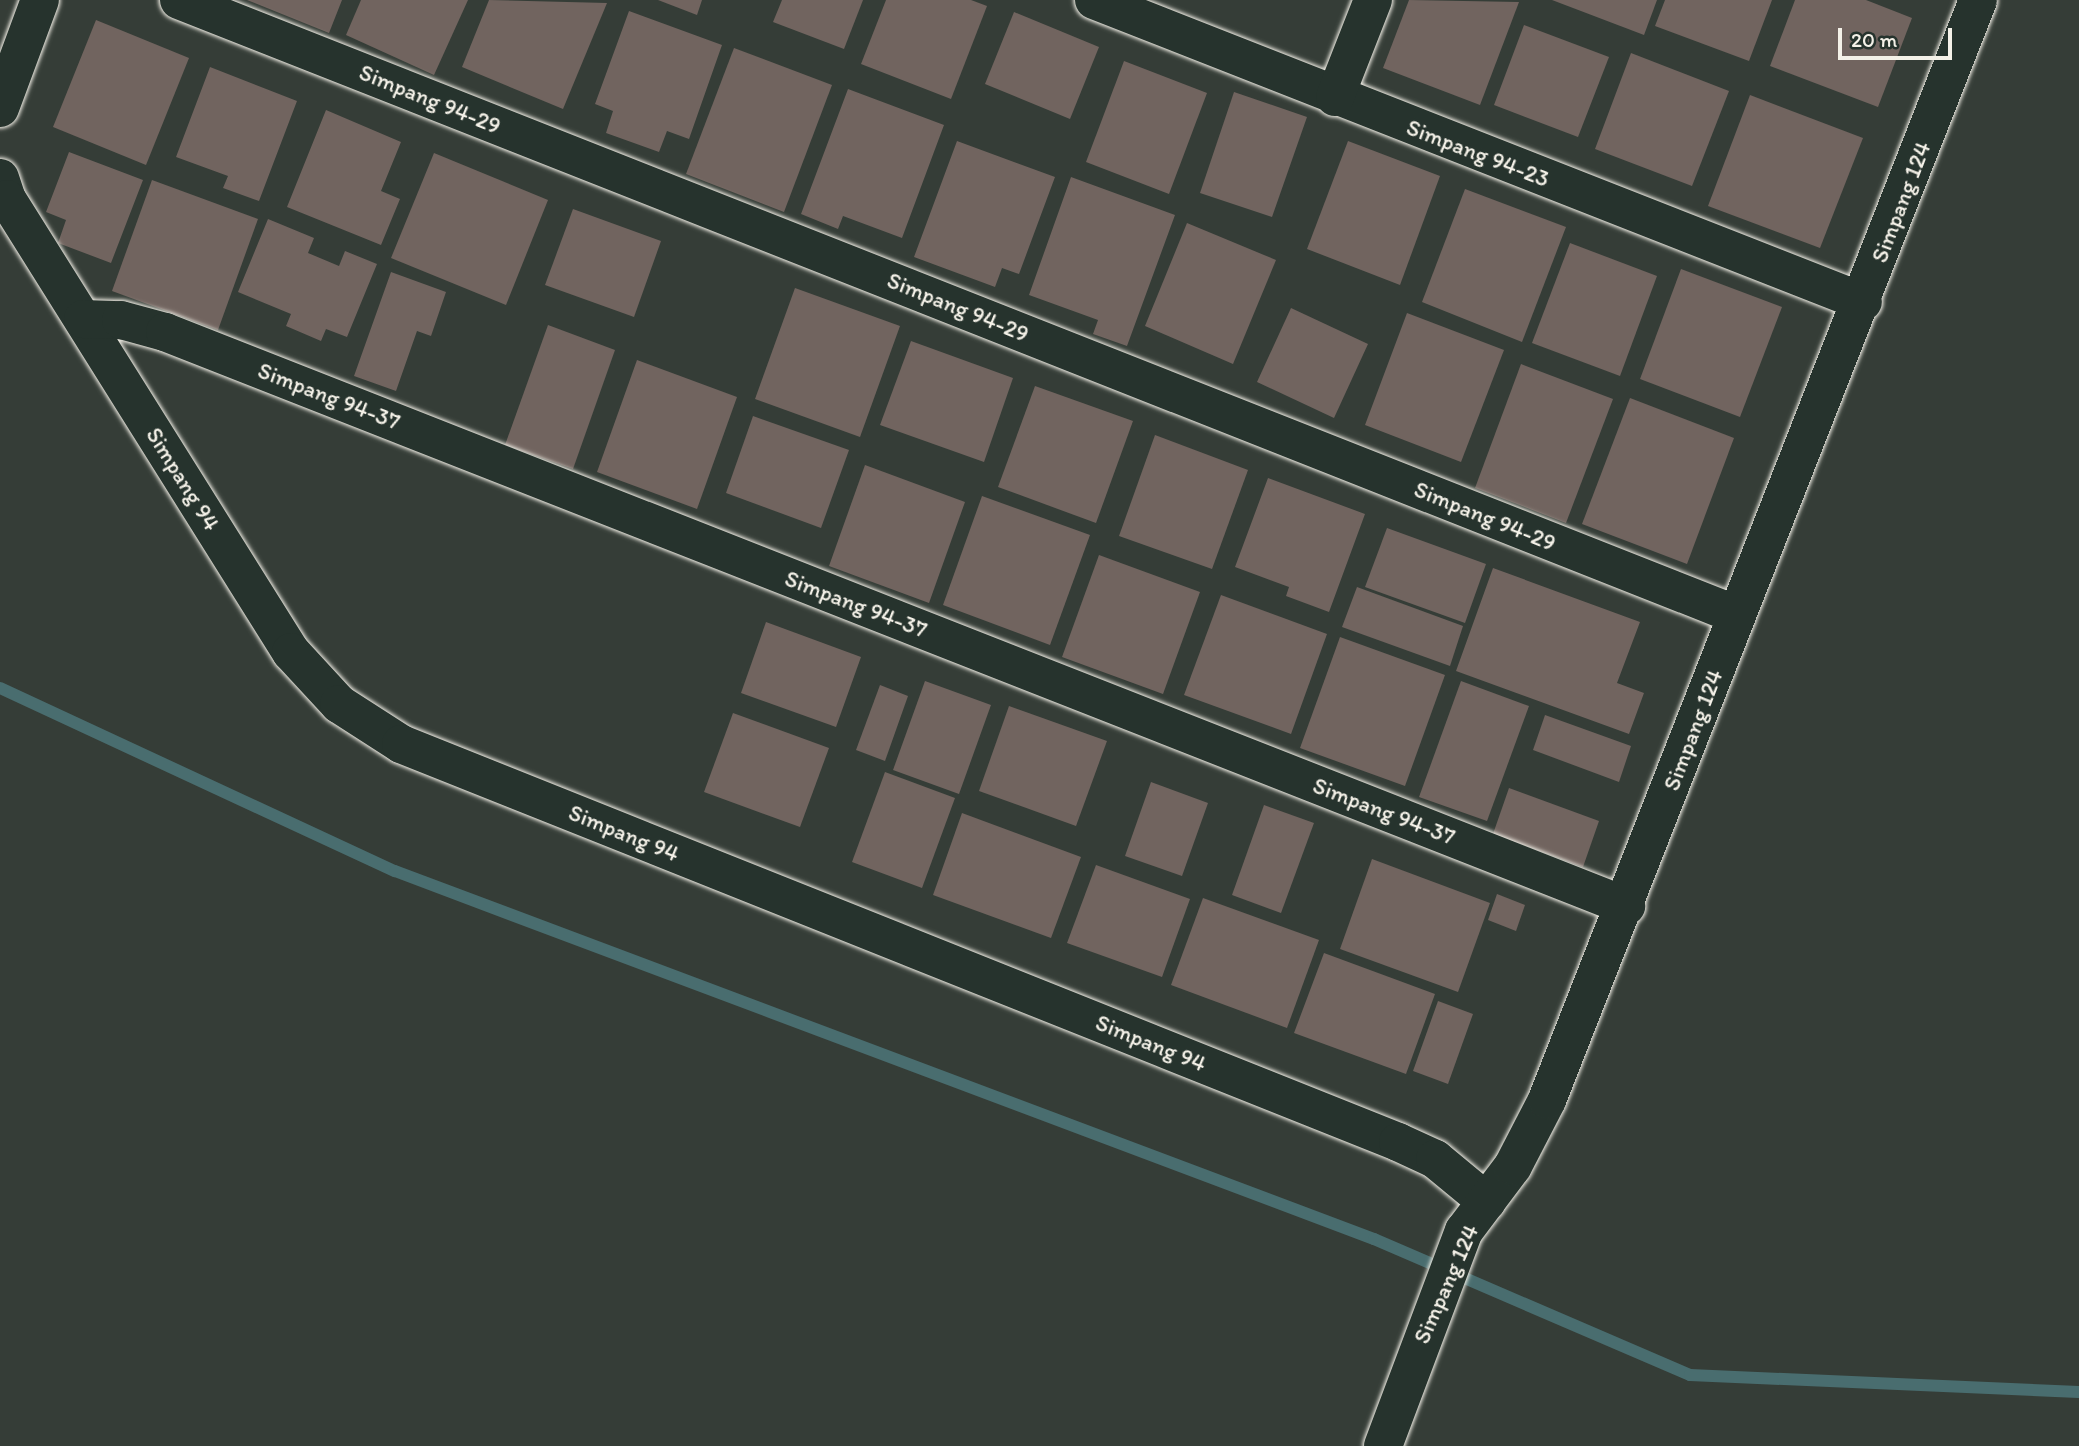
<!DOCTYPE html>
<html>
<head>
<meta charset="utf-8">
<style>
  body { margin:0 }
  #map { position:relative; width:2079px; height:1446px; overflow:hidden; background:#353d37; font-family:Itim,sans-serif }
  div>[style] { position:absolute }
  .stream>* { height:12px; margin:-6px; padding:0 6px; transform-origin:6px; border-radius:6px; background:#496d6f }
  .building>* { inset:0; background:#71645f }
  .roads { filter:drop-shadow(0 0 2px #f4f1e8) drop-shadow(0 0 2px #f4f1e8) }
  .minor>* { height:38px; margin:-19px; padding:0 19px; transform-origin:19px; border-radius:19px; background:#26332d }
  span { translate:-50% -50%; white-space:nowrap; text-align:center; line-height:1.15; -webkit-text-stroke:5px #26332d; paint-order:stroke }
  .street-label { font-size:23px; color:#f4f1e8 }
  .scale { position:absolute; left:1838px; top:28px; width:114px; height:32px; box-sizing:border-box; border:4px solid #f4f1e8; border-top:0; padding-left:9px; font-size:21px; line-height:24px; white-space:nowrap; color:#f4f1e8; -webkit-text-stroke:5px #26332d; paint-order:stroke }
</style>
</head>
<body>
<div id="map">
  <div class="stream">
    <div style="left:0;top:688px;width:435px;rotate:24.9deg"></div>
    <div style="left:395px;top:871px;width:1046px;rotate:20.6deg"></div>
    <div style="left:1374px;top:1239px;width:344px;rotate:23.3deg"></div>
    <div style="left:1690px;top:1375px;width:389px;rotate:2.5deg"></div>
  </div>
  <div class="building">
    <div style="clip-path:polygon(247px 0,342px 0,329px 33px)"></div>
    <div style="clip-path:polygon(361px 0,468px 0,434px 75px,346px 35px)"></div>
    <div style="clip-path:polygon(489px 0,607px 3px,563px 109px,462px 67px)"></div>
    <div style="clip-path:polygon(658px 0,702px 0,697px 15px)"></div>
    <div style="clip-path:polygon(782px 0,863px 0,844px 49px,773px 22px)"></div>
    <div style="clip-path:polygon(886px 0,971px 0,987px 6px,951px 99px,861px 64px)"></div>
    <div style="clip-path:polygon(1409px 0,1519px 2px,1480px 105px,1383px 68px)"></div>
    <div style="clip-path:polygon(1552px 0,1657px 0,1644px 35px)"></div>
    <div style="clip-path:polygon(1665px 0,1772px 0,1749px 61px,1655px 26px)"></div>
    <div style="clip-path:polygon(1795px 0,1866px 0,1912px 18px,1878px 107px,1770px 66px)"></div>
    <div style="clip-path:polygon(629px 11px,722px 45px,689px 139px,667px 131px,659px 152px,606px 133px,613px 111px,595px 104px)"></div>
    <div style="clip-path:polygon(1014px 12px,1099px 47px,1070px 119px,985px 84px)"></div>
    <div style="clip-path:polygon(96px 20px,189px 58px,146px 165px,53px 127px)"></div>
    <div style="clip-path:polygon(1524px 25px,1609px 57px,1578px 137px,1494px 105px)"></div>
    <div style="clip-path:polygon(734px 48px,832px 85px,784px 212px,686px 174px)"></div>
    <div style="clip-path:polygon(1631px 53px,1729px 91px,1692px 186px,1595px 149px)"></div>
    <div style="clip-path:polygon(1124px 61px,1207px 93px,1169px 194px,1086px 162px)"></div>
    <div style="clip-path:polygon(210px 67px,297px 101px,259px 201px,223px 188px,228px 176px,176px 157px)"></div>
    <div style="clip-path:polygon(848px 89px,944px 125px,902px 238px,843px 216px,838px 229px,801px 214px)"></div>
    <div style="clip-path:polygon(1234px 92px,1307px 117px,1272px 217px,1200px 193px)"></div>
    <div style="clip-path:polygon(1750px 95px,1863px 138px,1820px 248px,1708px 206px)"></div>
    <div style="clip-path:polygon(326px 110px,401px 142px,381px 191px,400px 199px,381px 245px,287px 207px)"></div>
    <div style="clip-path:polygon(957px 141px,1055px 177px,1019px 274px,1002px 268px,995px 287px,914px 257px)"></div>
    <div style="clip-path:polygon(1348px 141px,1440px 176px,1400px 285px,1307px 249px)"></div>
    <div style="clip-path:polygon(69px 152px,143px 180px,111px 263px,58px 243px,66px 220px,46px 212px)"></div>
    <div style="clip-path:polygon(434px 153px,548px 200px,506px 305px,391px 258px)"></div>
    <div style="clip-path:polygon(1071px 177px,1175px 215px,1127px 346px,1093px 334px,1098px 320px,1029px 295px)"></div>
    <div style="clip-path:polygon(152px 180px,258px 219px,218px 330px,112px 291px)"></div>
    <div style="clip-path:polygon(1465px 189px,1566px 227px,1522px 342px,1422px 302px)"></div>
    <div style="clip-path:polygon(573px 209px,661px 241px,634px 317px,545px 285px)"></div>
    <div style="clip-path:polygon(268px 219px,314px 238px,308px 253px,339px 266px,345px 251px,377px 264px,347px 337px,326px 329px,321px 341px,286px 326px,291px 314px,238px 292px)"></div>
    <div style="clip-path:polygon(1187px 223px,1276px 260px,1233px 364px,1145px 326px)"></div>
    <div style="clip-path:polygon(1570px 243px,1657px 276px,1620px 376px,1532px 343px)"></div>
    <div style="clip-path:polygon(1681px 269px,1782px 307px,1740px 417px,1640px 379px)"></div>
    <div style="clip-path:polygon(391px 272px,446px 292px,431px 336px,417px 331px,396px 391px,354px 376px)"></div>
    <div style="clip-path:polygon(795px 288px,900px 326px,860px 437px,755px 399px)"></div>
    <div style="clip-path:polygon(1291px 308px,1368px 344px,1334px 418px,1257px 382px)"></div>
    <div style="clip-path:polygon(1407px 313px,1504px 350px,1461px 462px,1365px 425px)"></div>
    <div style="clip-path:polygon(548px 325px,615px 350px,573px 469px,505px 445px)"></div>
    <div style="clip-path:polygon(911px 341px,1013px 378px,984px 462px,880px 425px)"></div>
    <div style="clip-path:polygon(637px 360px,737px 397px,697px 509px,597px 472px)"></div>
    <div style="clip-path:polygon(1521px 364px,1613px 399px,1566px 523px,1475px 488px)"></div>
    <div style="clip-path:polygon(1035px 386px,1133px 421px,1096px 523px,998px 487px)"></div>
    <div style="clip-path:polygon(1630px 398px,1734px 438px,1687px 564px,1582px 524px)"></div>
    <div style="clip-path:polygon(753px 416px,849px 450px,821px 528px,726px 493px)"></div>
    <div style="clip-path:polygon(1155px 435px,1248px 470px,1212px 569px,1119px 536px)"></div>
    <div style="clip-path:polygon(865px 465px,965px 502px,929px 603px,829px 566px)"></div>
    <div style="clip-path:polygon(1268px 478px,1365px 514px,1329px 612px,1286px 596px,1289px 587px,1235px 567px)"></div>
    <div style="clip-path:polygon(982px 496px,1090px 535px,1050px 645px,943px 605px)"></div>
    <div style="clip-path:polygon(1387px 528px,1486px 564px,1465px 623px,1365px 587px)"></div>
    <div style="clip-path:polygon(1099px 555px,1200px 592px,1163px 694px,1062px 657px)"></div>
    <div style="clip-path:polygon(1493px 568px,1640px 622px,1617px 683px,1644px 693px,1629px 734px,1456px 671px)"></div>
    <div style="clip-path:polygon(1357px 587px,1463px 626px,1450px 666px,1342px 627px)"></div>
    <div style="clip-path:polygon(1221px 595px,1327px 634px,1291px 734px,1184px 695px)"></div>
    <div style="clip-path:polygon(766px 622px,861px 657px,836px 727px,741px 693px)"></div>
    <div style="clip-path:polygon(1340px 637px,1445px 675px,1405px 786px,1300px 748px)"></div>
    <div style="clip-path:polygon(925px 681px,991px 705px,959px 794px,893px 770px)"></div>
    <div style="clip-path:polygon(1461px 681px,1529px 706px,1487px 821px,1419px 797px)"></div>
    <div style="clip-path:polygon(880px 685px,908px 696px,885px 761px,856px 750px)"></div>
    <div style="clip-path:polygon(1009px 706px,1107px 741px,1076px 826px,979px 791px)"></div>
    <div style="clip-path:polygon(733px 713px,829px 748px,800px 827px,704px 792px)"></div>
    <div style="clip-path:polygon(1545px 715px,1631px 746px,1619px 782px,1533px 750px)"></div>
    <div style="clip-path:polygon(885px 772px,955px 798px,922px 888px,852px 862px)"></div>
    <div style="clip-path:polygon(1151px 782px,1208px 803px,1182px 876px,1125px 856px)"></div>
    <div style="clip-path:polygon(1509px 788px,1599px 821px,1583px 867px,1493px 834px)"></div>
    <div style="clip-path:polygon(1264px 805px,1314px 823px,1281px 913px,1232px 895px)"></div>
    <div style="clip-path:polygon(962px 813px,1081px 857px,1051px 938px,933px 895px)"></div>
    <div style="clip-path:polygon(1372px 859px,1490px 903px,1458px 992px,1340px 949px)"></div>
    <div style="clip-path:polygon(1096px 865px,1190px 899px,1162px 977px,1067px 943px)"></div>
    <div style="clip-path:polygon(1497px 894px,1525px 905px,1516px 931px,1488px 920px)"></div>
    <div style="clip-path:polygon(1203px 898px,1319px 940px,1287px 1028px,1171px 985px)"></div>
    <div style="clip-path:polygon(1324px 953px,1435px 994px,1406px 1074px,1294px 1033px)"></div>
    <div style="clip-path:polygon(1438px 1001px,1473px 1014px,1448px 1084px,1413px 1071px)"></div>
  </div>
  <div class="roads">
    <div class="minor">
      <div style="left:179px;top:0;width:1675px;rotate:21.54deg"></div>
      <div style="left:1094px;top:0;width:826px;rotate:21.44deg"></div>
      <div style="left:1335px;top:97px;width:104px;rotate:-68.6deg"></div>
      <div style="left:0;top:108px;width:115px;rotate:-69.7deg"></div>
      <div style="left:0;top:178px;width:22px;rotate:72deg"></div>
      <div style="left:7px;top:199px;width:535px;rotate:57.92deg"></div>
      <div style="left:291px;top:652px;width:71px;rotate:47.3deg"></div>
      <div style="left:339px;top:704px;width:74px;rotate:32.8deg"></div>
      <div style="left:401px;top:744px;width:1074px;rotate:21.76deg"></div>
      <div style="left:1398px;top:1142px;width:41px;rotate:24.7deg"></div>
      <div style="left:1435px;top:1159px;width:67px;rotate:39.6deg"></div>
      <div style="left:83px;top:319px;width:38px;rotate:2deg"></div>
      <div style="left:121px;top:320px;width:46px;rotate:15.3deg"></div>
      <div style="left:165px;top:332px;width:1570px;rotate:21.45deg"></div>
      <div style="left:1383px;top:1446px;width:230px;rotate:-69.4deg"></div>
      <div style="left:1464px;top:1231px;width:81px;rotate:-53deg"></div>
      <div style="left:1513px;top:1166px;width:74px;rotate:-62.7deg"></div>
      <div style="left:1547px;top:1100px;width:1181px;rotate:-68.6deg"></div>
    </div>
  </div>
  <div class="street-label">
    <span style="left:430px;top:99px;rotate:22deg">Simpang 94-29</span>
    <span style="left:1478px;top:153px;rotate:21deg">Simpang 94-23</span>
    <span style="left:1901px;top:202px;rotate:-69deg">Simpang 124</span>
    <span style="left:958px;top:307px;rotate:22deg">Simpang 94-29</span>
    <span style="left:329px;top:396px;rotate:21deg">Simpang 94-37</span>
    <span style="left:183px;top:479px;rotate:58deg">Simpang 94</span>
    <span style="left:1485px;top:516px;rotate:22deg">Simpang 94-29</span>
    <span style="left:856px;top:604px;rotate:21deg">Simpang 94-37</span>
    <span style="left:1693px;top:730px;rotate:-69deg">Simpang 124</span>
    <span style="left:1384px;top:811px;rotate:21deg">Simpang 94-37</span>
    <span style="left:624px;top:833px;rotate:22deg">Simpang 94</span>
    <span style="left:1151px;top:1043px;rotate:22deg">Simpang 94</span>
    <span style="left:1446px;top:1284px;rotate:-66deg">Simpang 124</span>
  </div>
  <div class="scale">20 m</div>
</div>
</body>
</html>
